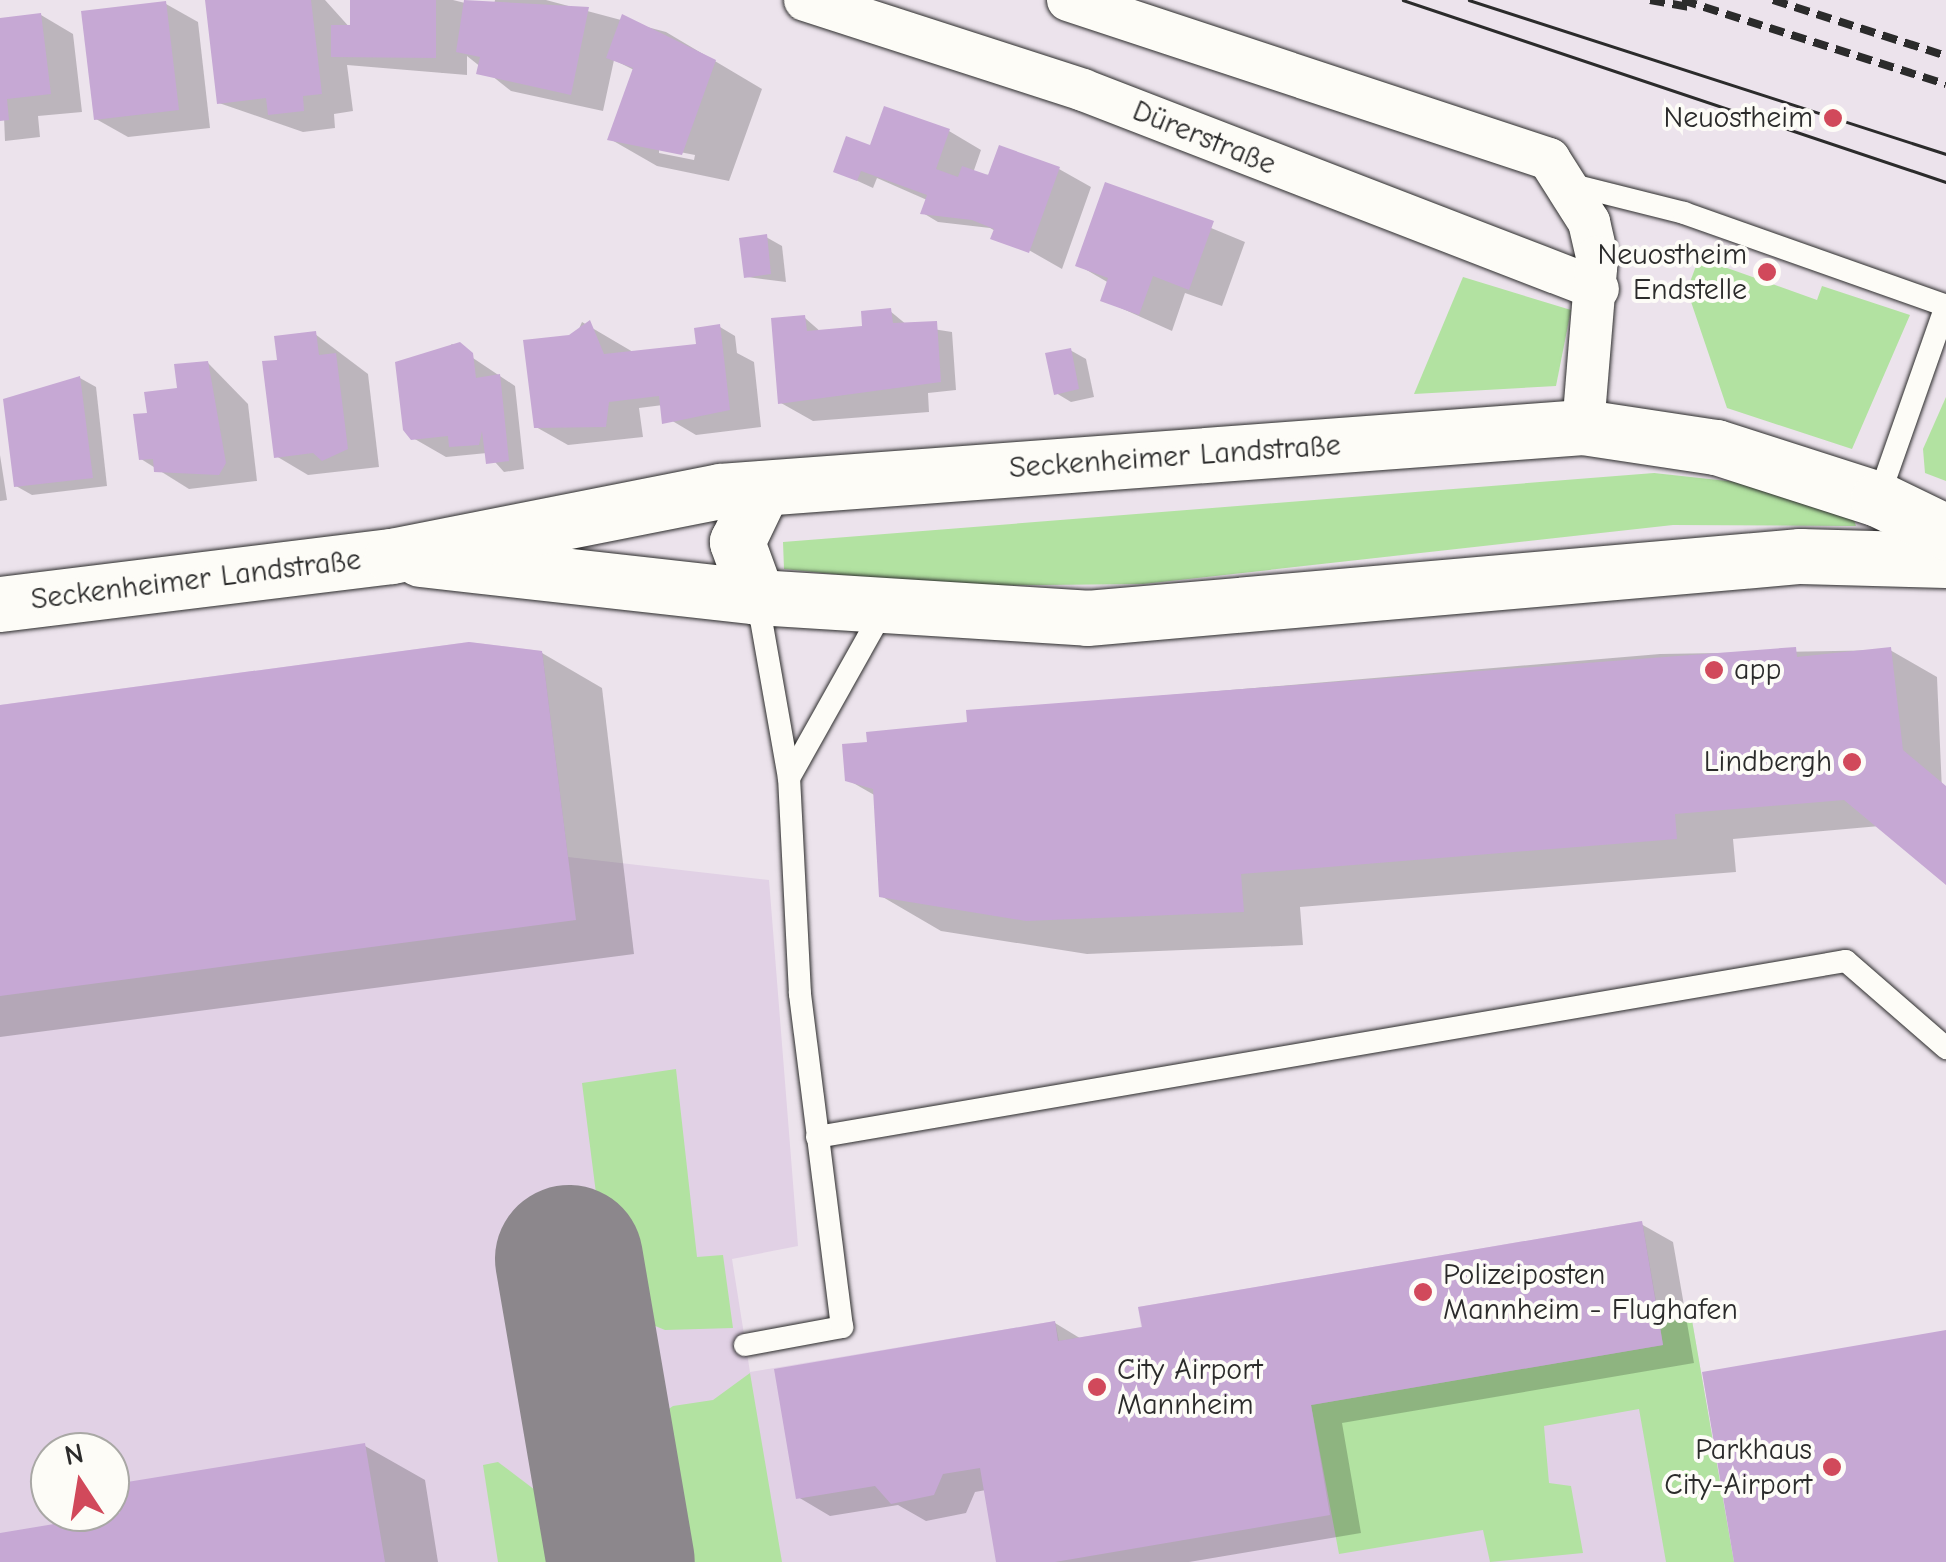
<!DOCTYPE html>
<html>
<head>
<meta charset="utf-8">
<style>
  body { margin:0 }
  #map { position:relative; width:1946px; height:1562px; overflow:hidden; background:#ece3ec; font-family:"Comic Neue",sans-serif }
  div>[style] { position:absolute }
  .built>* { inset:0; background:#e1d1e5 }
  .green>* { inset:0; background:#b2e2a1 }
  .shadow>* { inset:0; background:#0003 }
  .taxiway>* { height:148px; margin:-74px; padding:0 74px; transform-origin:74px; border-radius:74px; background:#8c878c }
  .building>* { inset:0; background:#c6a8d4 }
  .roads { filter:drop-shadow(0 0 2px #2b2b2b) drop-shadow(0 0 2px #2b2b2b) }
  .lane>* { height:22px; margin:-11px; padding:0 11px; transform-origin:11px; border-radius:11px; background:#fdfcf7 }
  .street>* { height:42px; margin:-21px; padding:0 21px; transform-origin:21px; border-radius:21px; background:#fdfcf7 }
  .secondary>* { height:55px; margin:-27.5px; padding:0 27.5px; transform-origin:27.5px; border-radius:27.5px; background:#fdfcf7 }
  .tram>* { height:2.5px; margin:-1.25px; padding:0 1.25px; transform-origin:1.25px; border-radius:1.25px; background:#2b2b2b }
  .rail>* { height:8px; margin-top:-4px; transform-origin:0; background:repeating-linear-gradient(90deg,#2b2b2b 0 15px,transparent 0 23px) }
  .dots>* { width:28px; height:28px; translate:-50% -50%; box-sizing:border-box; border:5px solid #fdfcf7; border-radius:50% }
  span { translate:-50% -50%; white-space:nowrap; text-align:center; line-height:1.15; -webkit-text-stroke:8px #fdfcf7; paint-order:stroke }
  .poi-label { font-size:30px; color:#2b2b2b }
  .right { translate:-100% -50%; text-align:right }
  .left { translate:0 -50%; text-align:left }
  .street-label { font-size:30px; color:#2b2b2b }
  .north { position:absolute; left:30px; top:1432px; width:100px; height:100px; box-sizing:border-box; background:#fdfcf7; border:2px solid #a9a8a5; border-radius:50%; rotate:348deg; font-size:28px; font-weight:700; line-height:40px; text-align:center; color:#2b2b2b }
  .north::after { content:''; display:block; margin:auto; width:35px; height:45px; background:#d1495b; clip-path:polygon(50% 0,100% 100%,50% 72%,0 100%) }
</style>
</head>
<body>
<div id="map">
  <div class="built">
    <div style="clip-path:polygon(evenodd,469px 642px,542px 651px,568px 857px,769px 880px,798px 1246px,732px 1259px,750px 1372px,1055px 1321px,1059px 1341px,1141px 1327px,1138px 1307px,1642px 1221px,1657px 1307px,1689px 1303px,1734px 1562px,0 1562px,0 705px,469px 642px,50px 1452px,110px 1452px,110px 1512px,50px 1512px,50px 1452px)"></div>
  </div>
  <div class="green">
    <div style="clip-path:polygon(1699px 258px,1817px 300px,1822px 286px,1910px 315px,1852px 449px,1727px 408px,1687px 290px)"></div>
    <div style="clip-path:polygon(1463px 277px,1571px 310px,1556px 386px,1414px 394px)"></div>
    <div style="clip-path:polygon(1946px 397px,1946px 481px,1925px 473px,1923px 449px)"></div>
    <div style="clip-path:polygon(1654px 473px,1755px 484px,1851px 511px,1856px 526px,1673px 525px,1143px 584px,951px 586px,784px 569px,783px 542px)"></div>
    <div style="clip-path:polygon(676px 1069px,697px 1257px,723px 1255px,733px 1328px,665px 1330px,631px 1316px,608px 1288px,582px 1083px)"></div>
    <div style="clip-path:polygon(1689px 1303px,1734px 1562px,1666px 1562px,1639px 1409px,1544px 1426px,1549px 1483px,1571px 1486px,1583px 1553px,1490px 1562px,1483px 1530px,1339px 1554px,1311px 1405px,1663px 1345px,1657px 1308px)"></div>
    <div style="clip-path:polygon(750px 1373px,782px 1562px,668px 1562px,647px 1424px,673px 1406px,713px 1400px)"></div>
    <div style="clip-path:polygon(498px 1462px,568px 1515px,576px 1562px,498px 1562px,483px 1465px)"></div>
  </div>
  <div class="shadow">
    <div style="clip-path:polygon(evenodd,230px 0,325px 0,352px 30px,353px 0,453px 0,493px 10px,495px 0,546px 0,666px 32px,762px 89px,729px 181px,657px 166px,610px 139px,634px 70px,614px 60px,603px 111px,511px 91px,467px 56px,467px 75px,347px 65px,353px 111px,334px 114px,335px 128px,303px 132px,219px 103px,230px 0,659px 148px,695px 155px,694px 160px,659px 153px,659px 148px)"></div>
    <div style="clip-path:polygon(166px 4px,198px 22px,210px 128px,128px 137px,96px 119px)"></div>
    <div style="clip-path:polygon(41px 15px,73px 34px,82px 112px,38px 116px,40px 137px,5px 141px,0 20px)"></div>
    <div style="clip-path:polygon(949px 131px,981px 150px,972px 176px,1059px 169px,1091px 187px,1062px 269px,990px 228px,938px 222px,923px 213px,927px 200px,877px 178px,873px 188px,836px 171px,872px 148px)"></div>
    <div style="clip-path:polygon(1107px 185px,1245px 242px,1222px 306px,1185px 293px,1172px 331px,1103px 300px,1109px 283px,1078px 265px)"></div>
    <div style="clip-path:polygon(766px 237px,782px 246px,786px 282px,747px 277px)"></div>
    <div style="clip-path:polygon(890px 311px,907px 325px,952px 332px,956px 390px,928px 393px,929px 412px,813px 421px,781px 403px,805px 318px,821px 332px,864px 328px)"></div>
    <div style="clip-path:polygon(582px 322px,633px 352px,704px 346px,720px 327px,735px 336px,737px 353px,754px 362px,761px 427px,696px 435px,664px 416px,663px 405px,639px 408px,643px 437px,568px 445px,536px 427px)"></div>
    <div style="clip-path:polygon(315px 334px,368px 374px,379px 467px,308px 475px,276px 456px,279px 362px)"></div>
    <div style="clip-path:polygon(452px 344px,515px 386px,524px 469px,504px 472px,487px 453px,446px 457px,413px 438px,434px 360px)"></div>
    <div style="clip-path:polygon(1070px 350px,1086px 359px,1094px 397px,1071px 402px,1056px 393px)"></div>
    <div style="clip-path:polygon(208px 363px,248px 404px,257px 481px,189px 489px,141px 459px,150px 415px)"></div>
    <div style="clip-path:polygon(80px 378px,96px 387px,107px 486px,32px 495px,16px 486px)"></div>
    <div style="clip-path:polygon(0 455px,7px 500px,0 501px)"></div>
    <div style="clip-path:polygon(1890px 650px,1937px 677px,1946px 881px,1880px 826px,1733px 839px,1736px 872px,1300px 907px,1303px 945px,1087px 954px,941px 931px,881px 896px,876px 796px,848px 780px,970px 724px,968px 712px,1660px 654px)"></div>
    <div style="clip-path:polygon(542px 653px,602px 688px,634px 954px,0 1037px,0 707px)"></div>
    <div style="clip-path:polygon(1641px 1224px,1673px 1242px,1694px 1363px,1342px 1423px,1361px 1533px,1189px 1562px,998px 1562px,986px 1490px,975px 1492px,966px 1513px,926px 1521px,898px 1505px,830px 1516px,798px 1497px,1055px 1323px,1083px 1340px,1145px 1329px)"></div>
    <div style="clip-path:polygon(365px 1446px,425px 1480px,438px 1562px,0 1562px,0 1535px,122px 1515px)"></div>
  </div>
  <div class="taxiway">
    <div style="left:569px;top:1259px;width:307px;rotate:80.3deg"></div>
  </div>
  <div class="building">
    <div style="clip-path:polygon(205px 0,311px 0,322px 94px,303px 96px,304px 111px,268px 115px,266px 98px,217px 104px)"></div>
    <div style="clip-path:polygon(350px 0,436px 0,436px 58px,331px 57px,331px 25px,350px 25px)"></div>
    <div style="clip-path:polygon(464px 0,589px 7px,571px 95px,476px 74px,480px 57px,456px 52px)"></div>
    <div style="clip-path:polygon(166px 1px,179px 110px,94px 120px,81px 11px)"></div>
    <div style="clip-path:polygon(41px 13px,51px 94px,7px 99px,9px 120px,0 121px,0 18px)"></div>
    <div style="clip-path:polygon(622px 14px,716px 60px,682px 155px,607px 140px,633px 68px,606px 58px)"></div>
    <div style="clip-path:polygon(884px 106px,950px 129px,936px 169px,958px 177px,962px 166px,988px 175px,999px 145px,1060px 167px,1029px 253px,990px 239px,994px 229px,972px 220px,920px 214px,927px 195px,861px 171px,857px 181px,833px 172px,846px 136px,870px 145px)"></div>
    <div style="clip-path:polygon(1105px 182px,1214px 221px,1189px 290px,1153px 276px,1139px 315px,1100px 301px,1108px 278px,1075px 266px)"></div>
    <div style="clip-path:polygon(767px 234px,771px 274px,744px 278px,739px 238px)"></div>
    <div style="clip-path:polygon(891px 308px,893px 323px,937px 321px,941px 382px,778px 404px,771px 318px,805px 315px,807px 331px,862px 326px,861px 311px)"></div>
    <div style="clip-path:polygon(590px 320px,604px 354px,696px 344px,694px 328px,720px 324px,730px 410px,662px 424px,659px 396px,609px 402px,606px 427px,534px 428px,523px 340px,569px 335px)"></div>
    <div style="clip-path:polygon(316px 331px,319px 355px,336px 353px,348px 449px,322px 461px,313px 453px,274px 458px,262px 361px,277px 360px,274px 336px)"></div>
    <div style="clip-path:polygon(460px 342px,473px 353px,476px 378px,500px 374px,509px 461px,486px 464px,482px 431px,479px 445px,449px 447px,448px 436px,411px 440px,403px 430px,395px 362px)"></div>
    <div style="clip-path:polygon(1071px 348px,1079px 389px,1054px 395px,1045px 353px)"></div>
    <div style="clip-path:polygon(208px 361px,226px 463px,219px 475px,154px 472px,153px 459px,139px 460px,133px 414px,147px 413px,144px 392px,177px 388px,174px 364px)"></div>
    <div style="clip-path:polygon(80px 376px,93px 478px,14px 487px,3px 399px)"></div>
    <div style="clip-path:polygon(469px 642px,542px 651px,576px 920px,0 996px,0 705px)"></div>
    <div style="clip-path:polygon(1796px 647px,1797px 657px,1891px 647px,1903px 750px,1946px 786px,1946px 885px,1844px 800px,1675px 814px,1677px 839px,1241px 874px,1244px 912px,1026px 921px,879px 897px,873px 789px,845px 781px,842px 744px,867px 742px,866px 732px,967px 722px,966px 710px)"></div>
    <div style="clip-path:polygon(1642px 1221px,1663px 1345px,1311px 1405px,1330px 1515px,1055px 1562px,996px 1562px,980px 1468px,943px 1474px,934px 1495px,891px 1504px,875px 1486px,796px 1499px,774px 1369px,1055px 1321px,1058px 1341px,1142px 1327px,1138px 1307px)"></div>
    <div style="clip-path:polygon(1946px 1330px,1946px 1562px,1734px 1562px,1702px 1372px)"></div>
    <div style="clip-path:polygon(365px 1443px,385px 1562px,0 1562px,0 1533px,120px 1513px,115px 1484px)"></div>
  </div>
  <div class="roads">
    <div class="lane">
      <div style="left:1565px;top:183px;width:123px;rotate:14.1deg"></div>
      <div style="left:1684px;top:213px;width:278px;rotate:19.5deg"></div>
      <div style="left:1878px;top:499px;width:205px;rotate:-70.6deg"></div>
      <div style="left:789px;top:778px;width:196px;rotate:-60.7deg"></div>
      <div style="left:817px;top:1137px;width:1044px;rotate:-9.71deg"></div>
      <div style="left:1846px;top:961px;width:133px;rotate:41deg"></div>
      <div style="left:745px;top:1345px;width:99px;rotate:-10.5deg"></div>
      <div style="left:842px;top:1327px;width:336px;rotate:-97.2deg"></div>
      <div style="left:800px;top:994px;width:216px;rotate:-92.9deg"></div>
      <div style="left:789px;top:778px;width:184px;rotate:-100deg"></div>
    </div>
    <div class="street">
      <div style="left:805px;top:0;width:292px;rotate:17.9deg"></div>
      <div style="left:1083px;top:90px;width:552px;rotate:21.13deg"></div>
      <div style="left:1068px;top:0;width:507px;rotate:18.29deg"></div>
      <div style="left:1549px;top:159px;width:75px;rotate:57.6deg"></div>
      <div style="left:1589px;top:222px;width:36px;rotate:77deg"></div>
      <div style="left:1597px;top:257px;width:171px;rotate:94.7deg"></div>
    </div>
    <div class="secondary">
      <div style="left:420px;top:559px;width:339px;rotate:6.4deg"></div>
      <div style="left:757px;top:597px;width:331px;rotate:3.6deg"></div>
      <div style="left:1087px;top:618px;width:716px;rotate:-4.97deg"></div>
      <div style="left:1800px;top:556px;width:146px;rotate:1.6deg"></div>
      <div style="left:757px;top:597px;width:59px;rotate:-110deg"></div>
      <div style="left:737px;top:542px;width:60px;rotate:-64.3deg"></div>
      <div style="left:0;top:604px;width:395px;rotate:-7deg"></div>
      <div style="left:392px;top:556px;width:334px;rotate:-11.2deg"></div>
      <div style="left:720px;top:491px;width:865px;rotate:-4.24deg"></div>
      <div style="left:1583px;top:427px;width:134px;rotate:8.6deg"></div>
      <div style="left:1716px;top:447px;width:170px;rotate:17.8deg"></div>
      <div style="left:1878px;top:499px;width:76px;rotate:25.9deg"></div>
    </div>
  </div>
  <div class="tram">
    <div style="left:1403px;top:0;width:573px;rotate:18.53deg"></div>
    <div style="left:1469px;top:0;width:501px;rotate:17.89deg"></div>
  </div>
  <div class="rail">
    <div style="left:1650px;top:0;width:46px;rotate:10.1deg"></div>
    <div style="left:1682px;top:0;width:277px;rotate:17.7deg"></div>
    <div style="left:1773px;top:0;width:182px;rotate:17.9deg"></div>
  </div>
  <div class="dots">
    <div style="left:1833px;top:118px;background:#d1495b"></div>
    <div style="left:1767px;top:272px;background:#d1495b"></div>
    <div style="left:1714px;top:670px;background:#d1495b"></div>
    <div style="left:1852px;top:762px;background:#d1495b"></div>
    <div style="left:1423px;top:1292px;background:#d1495b"></div>
    <div style="left:1097px;top:1387px;background:#d1495b"></div>
    <div style="left:1832px;top:1467px;background:#d1495b"></div>
  </div>
  <div class="poi-label">
    <span class="right" style="left:1813px;top:118px">Neuostheim</span>
    <span class="right" style="left:1747px;top:272px">Neuostheim<br>Endstelle</span>
    <span class="left" style="left:1734px;top:670px">app</span>
    <span class="right" style="left:1832px;top:762px">Lindbergh</span>
    <span class="left" style="left:1443px;top:1292px">Polizeiposten<br>Mannheim - Flughafen</span>
    <span class="left" style="left:1117px;top:1387px">City Airport<br>Mannheim</span>
    <span class="right" style="left:1812px;top:1467px">Parkhaus<br>City-Airport</span>
  </div>
  <div class="street-label">
    <span style="left:1204px;top:138px;rotate:22deg">Dürerstraße</span>
    <span style="left:1175px;top:457px;rotate:-4deg">Seckenheimer Landstraße</span>
    <span style="left:196px;top:580px;rotate:-7deg">Seckenheimer Landstraße</span>
  </div>
  <div class="north">N</div>
</div>
</body>
</html>
